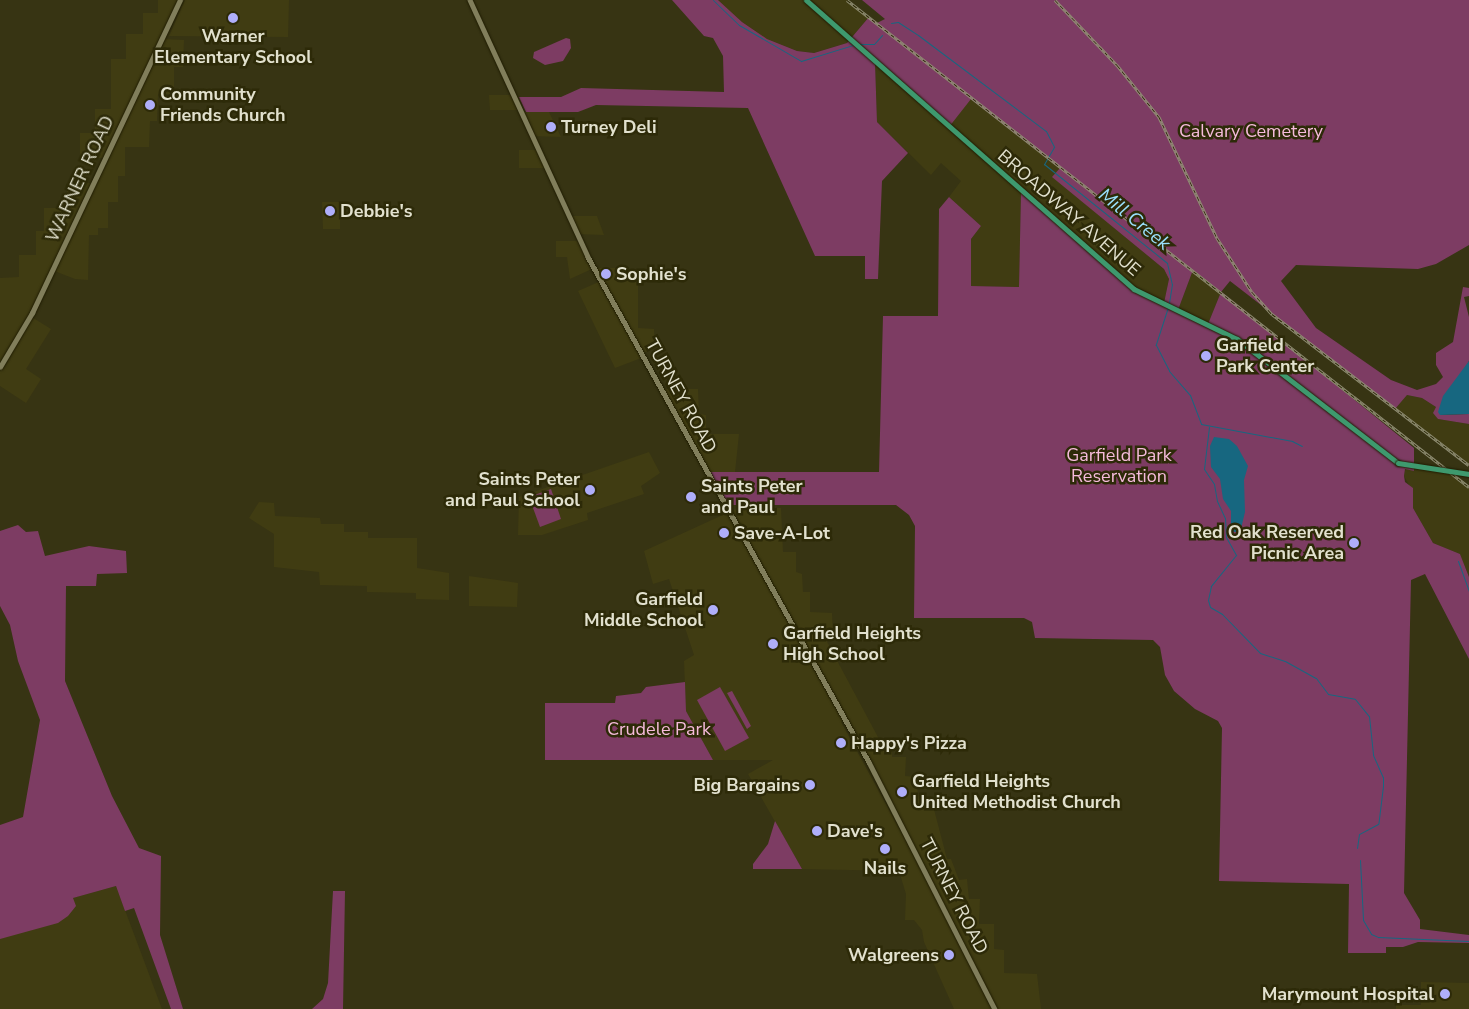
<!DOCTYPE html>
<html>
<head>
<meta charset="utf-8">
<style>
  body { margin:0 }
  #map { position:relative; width:1469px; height:1009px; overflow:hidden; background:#373413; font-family:"Nunito Sans",sans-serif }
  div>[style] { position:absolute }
  .built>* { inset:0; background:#403c12 }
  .green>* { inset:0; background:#7d3c63 }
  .water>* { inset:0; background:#176780 }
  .stream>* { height:1px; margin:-0.5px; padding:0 0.5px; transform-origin:0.5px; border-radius:0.5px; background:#176780 }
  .roads { filter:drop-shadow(0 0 1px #1f1c00) drop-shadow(0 0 1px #1f1c00) }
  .secondary>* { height:4.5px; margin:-2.25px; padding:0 2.25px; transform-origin:2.25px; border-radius:2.25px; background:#817e5b }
  .primary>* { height:5px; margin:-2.5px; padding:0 2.5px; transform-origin:2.5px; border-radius:2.5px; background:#3e996e }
  .rail>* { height:3px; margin-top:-1.5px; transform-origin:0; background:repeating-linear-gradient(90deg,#2d2a08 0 4px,#8f8d73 0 8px); box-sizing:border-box; border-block:1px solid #8f8d73 }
  .bridges { filter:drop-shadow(0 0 1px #1f1c00) drop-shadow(0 0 1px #1f1c00) }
  .primary-bridge>* { height:5px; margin:-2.5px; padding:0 2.5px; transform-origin:2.5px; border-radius:2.5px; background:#3e996e }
  .dots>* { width:14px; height:14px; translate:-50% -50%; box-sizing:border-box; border:2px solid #2d2a08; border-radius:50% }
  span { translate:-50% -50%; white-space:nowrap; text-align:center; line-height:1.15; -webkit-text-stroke:5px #2d2a08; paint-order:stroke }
  .poi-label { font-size:18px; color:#e2e1ce; font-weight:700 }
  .left { translate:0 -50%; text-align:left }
  .right { translate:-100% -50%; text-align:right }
  .park-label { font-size:18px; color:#f6bbdc }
  .street-label { font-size:18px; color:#e2e1ce }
  .water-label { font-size:19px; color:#9ae0fc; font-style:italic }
</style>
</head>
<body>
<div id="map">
  <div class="built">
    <div style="clip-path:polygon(158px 0,180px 0,162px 39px,184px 40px,183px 67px,174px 67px,174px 94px,158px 94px,157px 121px,150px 121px,149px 147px,125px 147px,125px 176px,118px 176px,118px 202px,108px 202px,108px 228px,98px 228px,98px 235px,89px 235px,88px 280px,75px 279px,52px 270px,30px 316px,51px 329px,26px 369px,41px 379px,26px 403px,0 386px,0 278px,19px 277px,19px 255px,36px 255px,36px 231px,44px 231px,44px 208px,67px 208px,67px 183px,94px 183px,105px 158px,80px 158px,80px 133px,95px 133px,95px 109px,111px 109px,111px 59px,126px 59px,126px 34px,143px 34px,143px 13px,158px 13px)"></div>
    <div style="clip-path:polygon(185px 0,289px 0,288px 37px,169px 36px)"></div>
    <div style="clip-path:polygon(718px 0,847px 0,869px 17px,847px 43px,814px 53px,797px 51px,767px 39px,742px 22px)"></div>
    <div style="clip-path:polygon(920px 56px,1061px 167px,1053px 177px,1164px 269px,1169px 279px,1164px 304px,1134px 289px,1021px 192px,1019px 287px,971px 286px,971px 239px,981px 226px,949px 197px,961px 181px,941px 163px,931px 175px,877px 122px,875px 62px)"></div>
    <div style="clip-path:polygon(489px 95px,513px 95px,520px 110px,490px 110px)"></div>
    <div style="clip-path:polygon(521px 112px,549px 112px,561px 137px,532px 136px)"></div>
    <div style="clip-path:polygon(519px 150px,538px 150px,546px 168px,519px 168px)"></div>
    <div style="clip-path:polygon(322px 202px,340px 202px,340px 229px,323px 229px)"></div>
    <div style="clip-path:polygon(569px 216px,597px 216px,604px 235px,578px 234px)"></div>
    <div style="clip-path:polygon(556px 241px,581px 241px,594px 268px,619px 268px,619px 280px,638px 280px,638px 328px,654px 329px,655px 347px,642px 354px,644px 357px,615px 368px,578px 291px,601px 281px,594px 268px,570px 279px,567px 257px,556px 257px)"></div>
    <div style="clip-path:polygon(1193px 270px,1221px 292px,1208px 324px,1178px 310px)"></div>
    <div style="clip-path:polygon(662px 389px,698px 389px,699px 414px,706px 415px,706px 434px,739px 434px,735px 472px,708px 472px)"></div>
    <div style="clip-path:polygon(1407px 395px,1422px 398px,1436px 407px,1438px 419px,1469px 424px,1469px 465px,1395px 409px)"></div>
    <div style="clip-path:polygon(649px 452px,660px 473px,641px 486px,644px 494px,587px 513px,588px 520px,542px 535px,518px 535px,519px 497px)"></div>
    <div style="clip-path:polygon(1406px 466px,1449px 471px,1469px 486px,1469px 577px,1460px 554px,1433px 543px,1413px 508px,1413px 492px,1404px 476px)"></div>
    <div style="clip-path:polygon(259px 502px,274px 503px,275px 516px,320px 518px,321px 524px,344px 524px,344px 532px,368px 532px,368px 538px,417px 538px,417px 568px,449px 573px,449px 600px,416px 599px,416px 593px,367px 592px,367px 586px,320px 585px,319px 572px,274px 567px,274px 534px,249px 518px)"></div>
    <div style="clip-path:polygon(evenodd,738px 508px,781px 508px,783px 552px,796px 552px,796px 572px,802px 574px,803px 592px,810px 592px,810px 612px,832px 613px,833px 635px,825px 638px,879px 739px,892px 740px,892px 757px,906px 757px,905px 776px,915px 777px,919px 799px,931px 798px,947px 859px,951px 859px,959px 880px,967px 879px,969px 899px,980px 899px,979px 924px,994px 924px,994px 949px,1004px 950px,1004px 973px,1037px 974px,1041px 1009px,954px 1009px,924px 942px,922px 930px,914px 920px,905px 920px,906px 894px,899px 871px,802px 869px,748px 774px,773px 760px,713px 760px,686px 711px,684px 661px,694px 655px,669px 579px,653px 584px,644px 551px,738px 508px,845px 719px,923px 872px,841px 722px,845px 719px)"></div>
    <div style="clip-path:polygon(469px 576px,518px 583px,517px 607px,469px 606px)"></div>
    <div style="clip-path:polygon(116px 886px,162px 1009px,0 1009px,0 918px)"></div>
    <div style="clip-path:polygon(1421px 982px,1469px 983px,1469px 1009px,1396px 1009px,1396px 1005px,1421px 1005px)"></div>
  </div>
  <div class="green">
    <div style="clip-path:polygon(evenodd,672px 0,718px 0,742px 22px,767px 39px,797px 51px,814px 53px,847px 43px,869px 17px,877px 23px,885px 19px,862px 0,1469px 0,1469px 245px,1436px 264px,1418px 269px,1296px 265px,1281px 281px,1316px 328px,1391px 380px,1417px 390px,1436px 384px,1443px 377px,1436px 365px,1436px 353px,1453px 342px,1463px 287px,1469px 288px,1469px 296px,1464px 297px,1469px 317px,1469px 361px,1440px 415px,1469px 414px,1469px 424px,1438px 419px,1433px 413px,1436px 407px,1422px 398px,1407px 395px,1395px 409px,1230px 281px,1221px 292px,1414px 448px,1414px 471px,1405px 469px,1404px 476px,1405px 482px,1413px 488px,1413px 508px,1433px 543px,1460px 554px,1469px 577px,1469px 659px,1425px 574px,1411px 580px,1404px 893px,1420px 920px,1420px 929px,1469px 935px,1469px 943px,1418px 942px,1403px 947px,1386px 947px,1386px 953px,1348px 953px,1349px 884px,1219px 881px,1222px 728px,1218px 721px,1195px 709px,1174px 691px,1165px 675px,1160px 647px,1153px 640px,1035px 638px,1032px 622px,1024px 618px,914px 618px,915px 526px,909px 515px,896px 505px,726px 505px,708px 472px,879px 472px,883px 316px,938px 316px,939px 209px,949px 197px,981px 226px,971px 239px,971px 286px,1019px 287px,1021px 192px,1134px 289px,1164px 303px,1169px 279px,1164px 269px,1052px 177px,1060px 168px,971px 99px,949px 127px,875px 62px,877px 122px,908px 153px,882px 181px,878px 279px,865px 279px,865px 256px,815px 256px,748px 108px,596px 105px,578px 112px,526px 112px,519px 97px,561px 97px,581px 88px,724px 92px,723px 56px,713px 38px,704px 36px,672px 0,1193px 270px,1221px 292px,1208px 324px,1178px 310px,1193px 270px)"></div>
    <div style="clip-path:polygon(566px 38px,570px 39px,571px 48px,563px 61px,545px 65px,533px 58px,534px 52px)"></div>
    <div style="clip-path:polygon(551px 489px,561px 519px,540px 527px,529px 497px)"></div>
    <div style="clip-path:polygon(18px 525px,26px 532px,38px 531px,45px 556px,89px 546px,126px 551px,127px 573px,97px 574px,96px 586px,66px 586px,65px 681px,112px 796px,139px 848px,161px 856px,160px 935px,183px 1009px,171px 1009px,134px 908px,125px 911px,116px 886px,73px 898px,76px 906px,68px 916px,58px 923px,0 939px,0 825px,23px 817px,40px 720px,18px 661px,10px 625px,0 606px,0 531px)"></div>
    <div style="clip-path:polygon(685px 682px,686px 711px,713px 760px,545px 760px,545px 703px,615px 703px,616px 696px,641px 693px,646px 687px)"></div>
    <div style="clip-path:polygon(720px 687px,749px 738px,725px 751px,697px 700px)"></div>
    <div style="clip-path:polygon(732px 691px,751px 726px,747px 729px,727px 693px)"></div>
    <div style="clip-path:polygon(775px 821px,802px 869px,753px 869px,753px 864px,768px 844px)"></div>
    <div style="clip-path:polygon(333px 891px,345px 891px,343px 1009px,312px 1009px,323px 999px,328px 983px)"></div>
  </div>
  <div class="water">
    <div style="clip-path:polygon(1469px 361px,1469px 414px,1440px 415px,1438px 412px,1443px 396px)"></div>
    <div style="clip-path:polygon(1214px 437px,1229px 439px,1237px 446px,1248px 466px,1244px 480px,1245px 512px,1240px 533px,1231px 531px,1231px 511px,1223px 499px,1220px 479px,1211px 467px,1210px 446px)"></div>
  </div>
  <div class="stream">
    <div style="left:713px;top:0;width:36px;rotate:44deg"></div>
    <div style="left:739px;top:25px;width:72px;rotate:30.1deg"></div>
    <div style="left:801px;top:61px;width:54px;rotate:-17.1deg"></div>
    <div style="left:891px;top:23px;width:7px;rotate:-8deg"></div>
    <div style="left:898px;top:22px;width:24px;rotate:33deg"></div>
    <div style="left:918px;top:35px;width:160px;rotate:36.9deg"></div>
    <div style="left:1046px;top:131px;width:18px;rotate:63deg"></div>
    <div style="left:1054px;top:147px;width:20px;rotate:120deg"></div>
    <div style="left:1044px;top:164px;width:158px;rotate:38.8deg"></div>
    <div style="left:1167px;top:263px;width:22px;rotate:77deg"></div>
    <div style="left:1172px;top:284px;width:19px;rotate:99deg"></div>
    <div style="left:859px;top:44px;width:15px"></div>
    <div style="left:874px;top:44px;width:12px;rotate:-48deg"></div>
    <div style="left:1168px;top:307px;width:40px;rotate:108deg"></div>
    <div style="left:1156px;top:345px;width:29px;rotate:63deg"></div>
    <div style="left:1169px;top:371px;width:32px;rotate:49deg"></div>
    <div style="left:1190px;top:395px;width:31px;rotate:69deg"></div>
    <div style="left:1201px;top:424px;width:93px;rotate:10.6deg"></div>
    <div style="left:1292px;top:441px;width:11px;rotate:27deg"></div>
    <div style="left:1209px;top:427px;width:42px;rotate:96.8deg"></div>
    <div style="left:1204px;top:469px;width:18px;rotate:56deg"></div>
    <div style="left:1214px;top:484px;width:17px;rotate:80deg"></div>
    <div style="left:1217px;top:501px;width:19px;rotate:65deg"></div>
    <div style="left:1225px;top:518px;width:19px;rotate:87deg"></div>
    <div style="left:1226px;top:537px;width:21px;rotate:61deg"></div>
    <div style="left:1236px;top:555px;width:40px;rotate:129deg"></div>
    <div style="left:1211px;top:586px;width:14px;rotate:102deg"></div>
    <div style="left:1208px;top:600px;width:7px;rotate:74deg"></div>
    <div style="left:1210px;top:607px;width:14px;rotate:30deg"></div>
    <div style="left:1222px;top:614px;width:54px;rotate:45.7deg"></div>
    <div style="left:1260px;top:653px;width:26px;rotate:18deg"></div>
    <div style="left:1285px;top:661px;width:35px;rotate:29deg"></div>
    <div style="left:1316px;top:678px;width:20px;rotate:53deg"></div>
    <div style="left:1328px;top:694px;width:27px;rotate:10deg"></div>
    <div style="left:1355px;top:699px;width:22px;rotate:51deg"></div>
    <div style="left:1369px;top:716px;width:39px;rotate:84deg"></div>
    <div style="left:1373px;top:755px;width:24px;rotate:66deg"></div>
    <div style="left:1383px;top:777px;width:9px;rotate:90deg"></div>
    <div style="left:1383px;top:786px;width:38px;rotate:97deg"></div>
    <div style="left:1378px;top:824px;width:21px;rotate:152deg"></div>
    <div style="left:1359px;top:834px;width:14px;rotate:98deg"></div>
    <div style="left:1458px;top:561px;width:32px;rotate:70deg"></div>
    <div style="left:1360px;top:860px;width:60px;rotate:87.1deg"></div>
    <div style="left:1363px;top:920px;width:16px;rotate:60deg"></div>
    <div style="left:1371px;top:934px;width:8px;rotate:23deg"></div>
    <div style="left:1378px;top:937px;width:91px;rotate:2.5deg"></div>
  </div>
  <div class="roads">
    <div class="secondary">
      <div style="left:470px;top:0;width:283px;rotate:65.3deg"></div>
      <div style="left:588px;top:257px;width:578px;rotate:60.91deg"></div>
      <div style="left:869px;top:762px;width:277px;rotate:63deg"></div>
      <div style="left:0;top:367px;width:63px;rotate:-59.3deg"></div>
      <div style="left:32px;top:313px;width:346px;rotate:-64.7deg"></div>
    </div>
    <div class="primary">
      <div style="left:806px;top:0;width:437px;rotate:41.4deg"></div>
      <div style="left:1134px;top:289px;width:114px;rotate:25.9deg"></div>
      <div style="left:1237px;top:339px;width:203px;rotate:37.6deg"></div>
    </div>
  </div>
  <div class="rail">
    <div style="left:847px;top:0;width:790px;rotate:38.06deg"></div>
    <div style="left:1055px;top:0;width:90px;rotate:46.4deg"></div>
    <div style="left:1117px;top:65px;width:67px;rotate:51.1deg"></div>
    <div style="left:1159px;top:117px;width:134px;rotate:64.4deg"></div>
    <div style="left:1217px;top:238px;width:64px;rotate:57.1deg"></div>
    <div style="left:1252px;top:292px;width:30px;rotate:48deg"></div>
    <div style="left:1272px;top:314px;width:248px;rotate:37.5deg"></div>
  </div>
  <div class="bridges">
    <div class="primary-bridge">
      <div style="left:1398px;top:463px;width:72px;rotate:8.8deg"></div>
    </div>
  </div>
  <div class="dots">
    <div style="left:233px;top:18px;background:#afaefa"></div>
    <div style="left:150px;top:105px;background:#afaefa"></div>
    <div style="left:551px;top:127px;background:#afaefa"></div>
    <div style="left:330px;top:211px;background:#afaefa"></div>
    <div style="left:606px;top:274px;background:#afaefa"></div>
    <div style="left:1206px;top:356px;background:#afaefa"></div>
    <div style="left:590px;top:490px;background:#afaefa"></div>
    <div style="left:691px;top:497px;background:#afaefa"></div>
    <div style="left:724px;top:533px;background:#afaefa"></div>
    <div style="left:1354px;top:543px;background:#afaefa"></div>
    <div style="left:713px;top:610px;background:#afaefa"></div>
    <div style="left:773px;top:644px;background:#afaefa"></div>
    <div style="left:841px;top:743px;background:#afaefa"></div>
    <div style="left:810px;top:785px;background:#afaefa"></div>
    <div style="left:902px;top:792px;background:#afaefa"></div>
    <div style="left:817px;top:831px;background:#afaefa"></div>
    <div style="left:885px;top:849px;background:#afaefa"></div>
    <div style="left:949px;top:955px;background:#afaefa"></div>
    <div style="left:1445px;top:994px;background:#afaefa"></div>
  </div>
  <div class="poi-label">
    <span style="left:233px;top:47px">Warner<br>Elementary School</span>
    <span class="left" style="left:160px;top:105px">Community<br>Friends Church</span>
    <span class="left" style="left:561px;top:127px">Turney Deli</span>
    <span class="left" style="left:340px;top:211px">Debbie's</span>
    <span class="left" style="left:616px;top:274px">Sophie's</span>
    <span class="left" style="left:1216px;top:356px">Garfield<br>Park Center</span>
    <span class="right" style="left:580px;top:490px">Saints Peter<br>and Paul School</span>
    <span class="left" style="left:701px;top:497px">Saints Peter<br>and Paul</span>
    <span class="left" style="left:734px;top:533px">Save-A-Lot</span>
    <span class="right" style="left:1344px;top:543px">Red Oak Reserved<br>Picnic Area</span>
    <span class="right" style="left:703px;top:610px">Garfield<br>Middle School</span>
    <span class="left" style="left:783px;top:644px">Garfield Heights<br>High School</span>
    <span class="left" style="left:851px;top:743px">Happy's Pizza</span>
    <span class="left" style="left:912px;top:792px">Garfield Heights<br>United Methodist Church</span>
    <span class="right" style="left:800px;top:785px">Big Bargains</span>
    <span class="left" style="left:827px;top:831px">Dave's</span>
    <span style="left:885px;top:868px">Nails</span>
    <span class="right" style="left:939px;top:955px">Walgreens</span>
    <span class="right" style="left:1434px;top:994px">Marymount Hospital</span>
  </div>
  <div class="park-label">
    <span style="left:1251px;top:131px">Calvary Cemetery</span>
    <span style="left:1119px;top:466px">Garfield Park<br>Reservation</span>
    <span style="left:659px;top:729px">Crudele Park</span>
  </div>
  <div class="street-label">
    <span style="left:80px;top:179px;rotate:-65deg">WARNER ROAD</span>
    <span style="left:1069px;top:213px;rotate:41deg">BROADWAY AVENUE</span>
    <span style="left:681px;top:396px;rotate:61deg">TURNEY ROAD</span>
    <span style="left:954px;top:896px;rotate:63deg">TURNEY ROAD</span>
  </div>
  <div class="water-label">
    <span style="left:1134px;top:220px;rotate:39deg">Mill Creek</span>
  </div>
</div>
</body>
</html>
